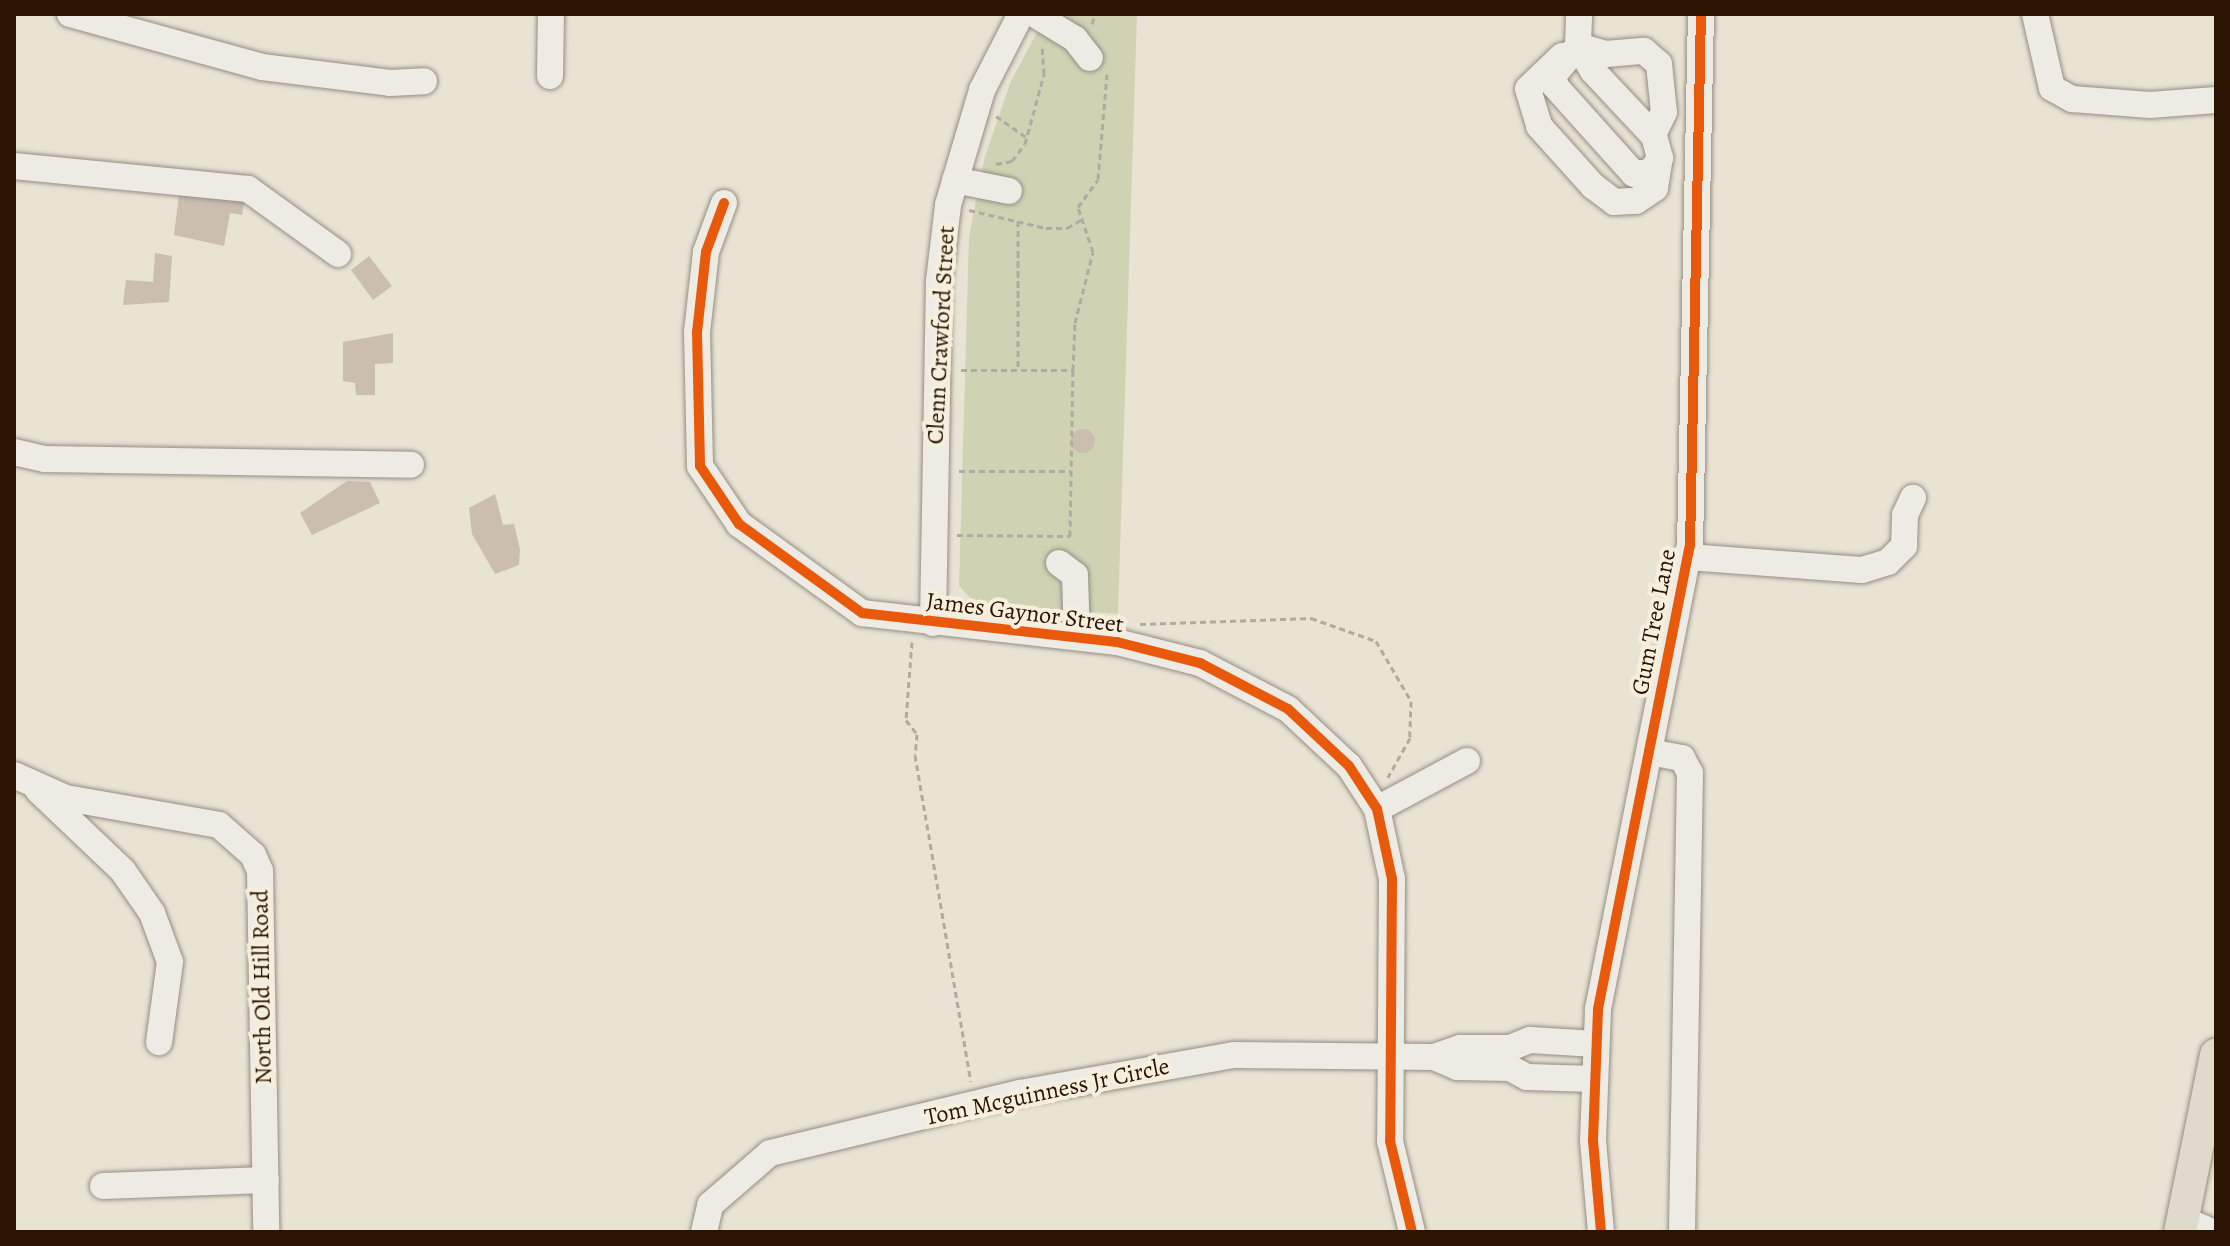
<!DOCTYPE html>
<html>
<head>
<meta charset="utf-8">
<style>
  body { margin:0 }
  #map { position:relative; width:2230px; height:1246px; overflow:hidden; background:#e9e3d4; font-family:Alegreya,serif }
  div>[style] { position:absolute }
  .green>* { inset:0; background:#cfd2b3 }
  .building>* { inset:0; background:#cbbdaf }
  .round { border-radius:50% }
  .path>* { height:3px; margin-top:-1.5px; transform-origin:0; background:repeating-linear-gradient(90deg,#b0aba2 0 6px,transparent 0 10px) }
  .roads { filter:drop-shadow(0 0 2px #948e83) drop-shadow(0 0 2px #948e83) }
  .minor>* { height:26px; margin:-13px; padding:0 13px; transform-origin:13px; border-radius:13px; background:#edebe3 }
  .major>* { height:32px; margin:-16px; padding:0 16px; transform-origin:16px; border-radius:16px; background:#e0dacd }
  .cycleway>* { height:10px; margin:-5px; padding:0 5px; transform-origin:5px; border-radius:5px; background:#e8590c }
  span { translate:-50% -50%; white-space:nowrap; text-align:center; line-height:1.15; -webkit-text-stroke:8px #f6efde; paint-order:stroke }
  .street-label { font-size:24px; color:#2a1300 }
  .frame { position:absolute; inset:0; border:16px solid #2a1300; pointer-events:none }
</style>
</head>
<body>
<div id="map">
  <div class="green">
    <div style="clip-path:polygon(1047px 14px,1137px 14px,1118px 614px,975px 603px,959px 586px,969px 237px,985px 156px,1011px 81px)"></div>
  </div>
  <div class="building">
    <div style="clip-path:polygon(180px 186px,246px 192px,242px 215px,230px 213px,224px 246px,174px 235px)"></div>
    <div style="clip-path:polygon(155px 253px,172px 256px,169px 302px,123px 305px,126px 280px,153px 282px)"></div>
    <div style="clip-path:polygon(369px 256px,392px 286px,373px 300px,351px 270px)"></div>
    <div style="clip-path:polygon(393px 333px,393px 363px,375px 364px,375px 395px,356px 395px,355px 383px,343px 381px,343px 342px)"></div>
    <div class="round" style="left:1071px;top:429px;width:24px;height:24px"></div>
    <div style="clip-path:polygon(347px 481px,370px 482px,380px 503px,312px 535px,300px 513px)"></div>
    <div style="clip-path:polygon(495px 494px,503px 525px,514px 524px,520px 549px,519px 565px,495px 574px,472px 534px,469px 508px)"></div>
  </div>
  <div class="path">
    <div style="left:1092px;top:24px;width:10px;rotate:-73deg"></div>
    <div style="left:996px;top:116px;width:38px;rotate:35deg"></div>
    <div style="left:996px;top:164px;width:16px;rotate:-11deg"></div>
    <div style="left:1012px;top:161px;width:21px;rotate:-53deg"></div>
    <div style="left:1025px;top:144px;width:73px;rotate:-74.8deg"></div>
    <div style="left:1044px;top:74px;width:28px;rotate:-94deg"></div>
    <div style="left:969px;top:210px;width:79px;rotate:13.2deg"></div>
    <div style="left:1046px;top:228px;width:21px"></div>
    <div style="left:1067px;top:228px;width:20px;rotate:-30deg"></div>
    <div style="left:1018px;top:221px;width:148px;rotate:90deg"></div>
    <div style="left:961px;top:370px;width:112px"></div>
    <div style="left:1073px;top:370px;width:47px;rotate:-87.6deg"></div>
    <div style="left:1075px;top:323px;width:73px;rotate:-75.8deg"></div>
    <div style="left:1093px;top:252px;width:47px;rotate:-108.4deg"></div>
    <div style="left:1078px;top:207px;width:34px;rotate:-54deg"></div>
    <div style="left:1098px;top:179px;width:105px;rotate:-85.1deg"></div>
    <div style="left:959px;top:471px;width:112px"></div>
    <div style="left:957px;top:535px;width:113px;rotate:0.5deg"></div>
    <div style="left:1070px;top:536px;width:166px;rotate:-89deg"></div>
    <div style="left:1140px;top:624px;width:171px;rotate:-2deg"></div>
    <div style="left:1311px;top:618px;width:69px;rotate:19.5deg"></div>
    <div style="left:1376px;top:641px;width:69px;rotate:59.7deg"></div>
    <div style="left:1411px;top:701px;width:37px;rotate:92deg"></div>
    <div style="left:1410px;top:738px;width:45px;rotate:119.4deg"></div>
    <div style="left:912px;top:642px;width:78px;rotate:94.4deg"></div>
    <div style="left:906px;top:720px;width:18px;rotate:52deg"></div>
    <div style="left:917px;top:734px;width:21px;rotate:95deg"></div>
    <div style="left:915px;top:755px;width:331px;rotate:80.3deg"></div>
  </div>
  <div class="roads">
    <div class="minor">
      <div style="left:70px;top:14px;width:199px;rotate:15.4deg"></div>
      <div style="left:262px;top:67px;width:129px;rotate:7.1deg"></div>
      <div style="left:390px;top:83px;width:34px;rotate:-3deg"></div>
      <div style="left:1034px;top:14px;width:48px;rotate:31.4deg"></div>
      <div style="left:1075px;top:39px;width:24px;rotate:52deg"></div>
      <div style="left:2035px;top:14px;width:76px;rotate:77.1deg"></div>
      <div style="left:2052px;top:88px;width:23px;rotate:29deg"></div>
      <div style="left:2072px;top:99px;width:78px;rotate:4.4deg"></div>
      <div style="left:2150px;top:105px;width:66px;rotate:-4.3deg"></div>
      <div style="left:1578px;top:46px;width:38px;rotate:130deg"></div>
      <div style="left:1554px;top:75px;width:11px;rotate:85deg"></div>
      <div style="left:1555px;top:86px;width:118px;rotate:48.1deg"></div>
      <div style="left:1634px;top:174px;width:17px;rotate:-7deg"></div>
      <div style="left:1651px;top:172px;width:17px;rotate:-57deg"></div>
      <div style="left:1660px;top:158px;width:23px;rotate:-105deg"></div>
      <div style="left:1654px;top:136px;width:89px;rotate:-133.2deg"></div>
      <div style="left:1593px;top:71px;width:29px;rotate:-121deg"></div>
      <div style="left:1578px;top:46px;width:32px;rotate:-88deg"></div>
      <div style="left:1578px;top:46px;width:29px;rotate:16deg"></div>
      <div style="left:1606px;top:54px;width:38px;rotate:-5deg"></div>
      <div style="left:1644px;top:51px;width:20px;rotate:41deg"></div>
      <div style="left:1659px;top:64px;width:48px;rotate:84.1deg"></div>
      <div style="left:1664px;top:112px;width:25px;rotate:116deg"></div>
      <div style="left:1562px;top:56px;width:47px;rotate:135.9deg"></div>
      <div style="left:1528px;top:89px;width:39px;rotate:73deg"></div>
      <div style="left:1539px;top:126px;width:81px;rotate:48deg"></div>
      <div style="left:1593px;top:186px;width:26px;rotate:37deg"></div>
      <div style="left:1614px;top:202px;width:22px;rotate:-3deg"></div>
      <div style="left:1636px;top:201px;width:23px;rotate:-34deg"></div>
      <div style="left:1655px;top:188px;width:25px;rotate:-81deg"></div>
      <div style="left:550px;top:76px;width:62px;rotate:-89.1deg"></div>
      <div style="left:14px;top:166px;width:235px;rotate:5.6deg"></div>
      <div style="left:248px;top:189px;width:111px;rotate:35.8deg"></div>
      <div style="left:955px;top:180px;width:55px;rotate:11.5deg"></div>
      <div style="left:724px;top:203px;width:52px;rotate:110.2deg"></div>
      <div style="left:706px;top:252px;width:81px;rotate:96.4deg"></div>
      <div style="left:697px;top:332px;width:134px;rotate:88.7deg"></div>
      <div style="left:700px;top:466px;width:70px;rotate:56.1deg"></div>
      <div style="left:739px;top:524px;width:152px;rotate:35.9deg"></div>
      <div style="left:862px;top:613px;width:257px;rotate:6.5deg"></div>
      <div style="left:1117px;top:642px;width:86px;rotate:14.2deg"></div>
      <div style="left:1200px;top:663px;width:99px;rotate:27.6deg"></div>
      <div style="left:1288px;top:709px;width:83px;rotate:43.1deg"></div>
      <div style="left:1349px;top:766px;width:51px;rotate:56.9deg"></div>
      <div style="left:1377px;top:809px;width:72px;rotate:77.9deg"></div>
      <div style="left:1392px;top:879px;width:262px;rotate:90.4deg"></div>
      <div style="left:1390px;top:1141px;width:94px;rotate:76.4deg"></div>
      <div style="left:14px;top:452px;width:32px;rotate:13deg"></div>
      <div style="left:45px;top:459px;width:366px;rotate:0.9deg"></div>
      <div style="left:1688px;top:557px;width:174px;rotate:4.3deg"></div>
      <div style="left:1862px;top:570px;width:27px;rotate:-17deg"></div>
      <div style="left:1888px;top:562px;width:23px;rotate:-45deg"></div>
      <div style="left:1904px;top:546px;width:31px;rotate:-88deg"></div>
      <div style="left:1905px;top:515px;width:19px;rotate:-65deg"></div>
      <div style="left:1059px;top:563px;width:20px;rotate:37deg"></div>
      <div style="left:1075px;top:575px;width:62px;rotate:88.2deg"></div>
      <div style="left:933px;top:623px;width:342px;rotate:-89deg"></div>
      <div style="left:939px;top:281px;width:77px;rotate:-83.2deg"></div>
      <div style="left:948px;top:205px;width:120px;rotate:-73.5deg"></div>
      <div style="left:982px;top:90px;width:85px;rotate:-62.8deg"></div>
      <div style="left:1650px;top:752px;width:33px;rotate:11deg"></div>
      <div style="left:1682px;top:758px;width:17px;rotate:62deg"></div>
      <div style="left:1690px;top:773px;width:459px;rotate:91deg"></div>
      <div style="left:14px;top:775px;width:57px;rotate:23.9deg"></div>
      <div style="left:66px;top:798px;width:155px;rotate:10deg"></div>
      <div style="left:219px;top:825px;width:45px;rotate:41.4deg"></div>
      <div style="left:253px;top:855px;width:17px;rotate:66deg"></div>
      <div style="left:260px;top:871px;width:361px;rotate:89deg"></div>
      <div style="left:38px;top:790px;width:117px;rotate:43.6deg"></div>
      <div style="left:123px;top:871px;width:51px;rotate:55.4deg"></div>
      <div style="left:152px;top:913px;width:52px;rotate:69.8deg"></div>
      <div style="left:170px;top:962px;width:81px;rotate:97.8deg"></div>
      <div style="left:1377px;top:809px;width:102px;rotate:-28.1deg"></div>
      <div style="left:1434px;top:1057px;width:25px;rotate:23deg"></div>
      <div style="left:1457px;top:1067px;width:53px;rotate:1.1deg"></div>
      <div style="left:1510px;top:1068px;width:19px;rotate:28deg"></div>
      <div style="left:1527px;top:1077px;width:68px;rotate:1.7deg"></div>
      <div style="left:103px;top:1186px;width:163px;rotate:-2.1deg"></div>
      <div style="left:2182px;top:1219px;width:33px;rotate:23deg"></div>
      <div style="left:704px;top:1232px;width:28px;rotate:-77deg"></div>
      <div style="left:710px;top:1205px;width:79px;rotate:-40.9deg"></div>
      <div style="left:770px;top:1153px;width:257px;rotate:-13.5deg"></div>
      <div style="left:1020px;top:1093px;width:217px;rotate:-10.1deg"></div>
      <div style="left:1234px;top:1055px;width:200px;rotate:0.6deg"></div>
      <div style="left:1434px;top:1057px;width:28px;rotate:-19deg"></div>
      <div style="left:1460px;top:1048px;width:50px"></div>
      <div style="left:1510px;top:1048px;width:22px;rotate:-22deg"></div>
      <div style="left:1530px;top:1040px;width:66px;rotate:3.5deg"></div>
      <div style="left:1601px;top:1232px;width:92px;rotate:-95deg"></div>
      <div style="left:1593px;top:1140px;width:131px;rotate:-87.8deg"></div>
      <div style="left:1598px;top:1009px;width:472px;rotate:-78.8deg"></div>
      <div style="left:1690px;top:546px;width:532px;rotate:-88.82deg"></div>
    </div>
    <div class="major">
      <div style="left:2180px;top:1232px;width:181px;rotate:-78.5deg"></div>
    </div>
  </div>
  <div class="cycleway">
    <div style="left:724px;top:203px;width:52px;rotate:110.2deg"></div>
    <div style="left:706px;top:252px;width:81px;rotate:96.4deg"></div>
    <div style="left:697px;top:332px;width:134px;rotate:88.7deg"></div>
    <div style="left:700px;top:466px;width:70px;rotate:56.1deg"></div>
    <div style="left:739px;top:524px;width:152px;rotate:35.9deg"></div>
    <div style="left:862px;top:613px;width:257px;rotate:6.5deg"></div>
    <div style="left:1117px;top:642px;width:86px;rotate:14.2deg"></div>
    <div style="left:1200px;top:663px;width:99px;rotate:27.6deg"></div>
    <div style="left:1288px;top:709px;width:83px;rotate:43.1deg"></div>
    <div style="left:1349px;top:766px;width:51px;rotate:56.9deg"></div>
    <div style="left:1377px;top:809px;width:72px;rotate:77.9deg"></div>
    <div style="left:1392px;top:879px;width:262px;rotate:90.4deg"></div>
    <div style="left:1390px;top:1141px;width:94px;rotate:76.4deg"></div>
    <div style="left:1601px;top:1232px;width:92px;rotate:-95deg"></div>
    <div style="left:1593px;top:1140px;width:131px;rotate:-87.8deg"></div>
    <div style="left:1598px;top:1009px;width:472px;rotate:-78.8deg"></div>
    <div style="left:1690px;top:546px;width:532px;rotate:-88.82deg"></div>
  </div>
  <div class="street-label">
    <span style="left:941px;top:335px;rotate:-87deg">Clenn Crawford Street</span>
    <span style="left:1025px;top:613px;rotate:7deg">James Gaynor Street</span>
    <span style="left:1654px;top:622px;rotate:-79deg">Gum Tree Lane</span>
    <span style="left:262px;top:987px;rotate:-91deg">North Old Hill Road</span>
    <span style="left:1047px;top:1092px;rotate:-12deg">Tom Mcguinness Jr Circle</span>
  </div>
  <div class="frame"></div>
</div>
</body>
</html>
